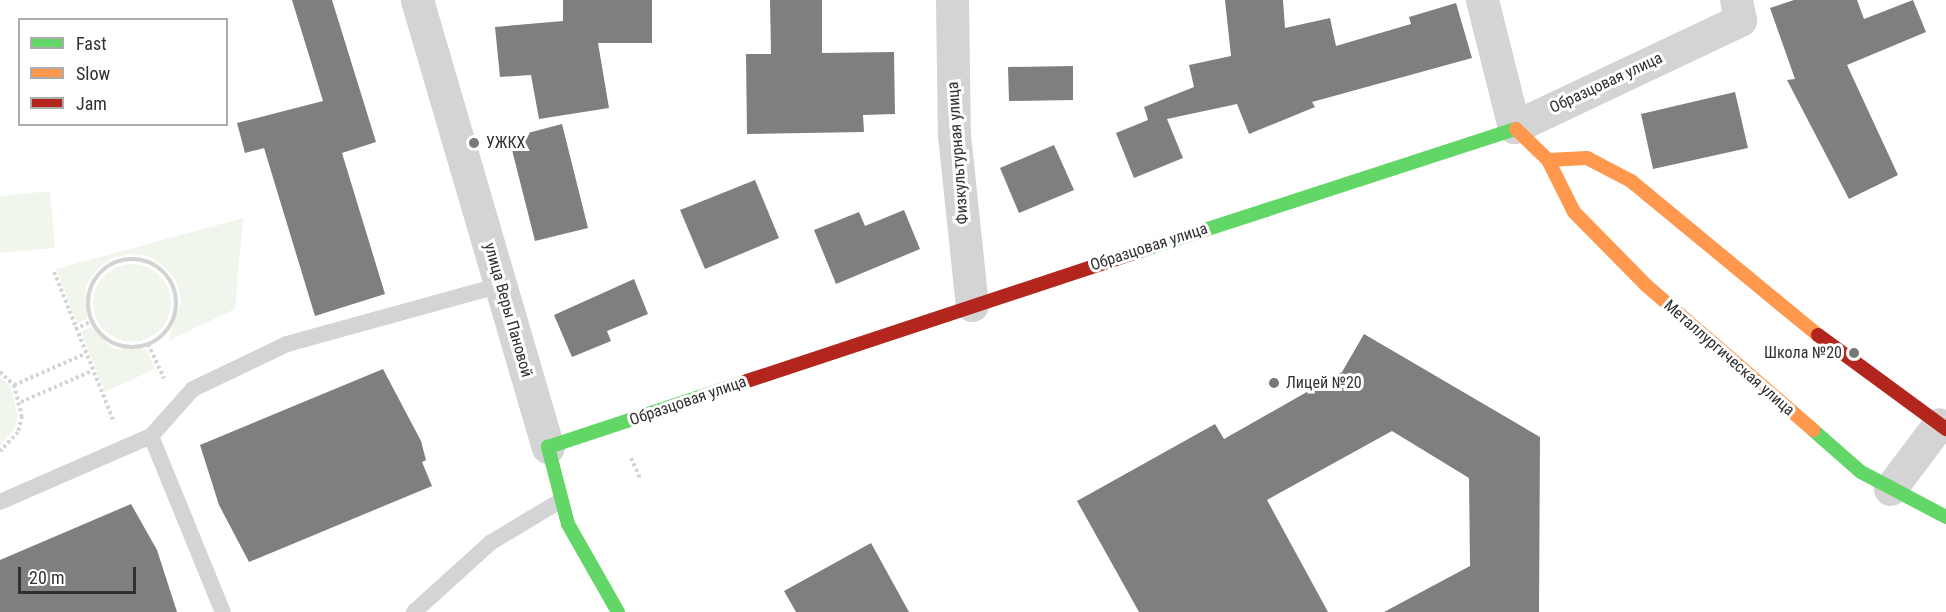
<!DOCTYPE html>
<html>
<head>
<meta charset="utf-8">
<style>
  body { margin:0 }
  #map { position:relative; width:1946px; height:612px; overflow:hidden; background:#fff; font-family:"Roboto Condensed",sans-serif }
  div>[style] { position:absolute }
  .green>* { inset:0; background:#f1f6ed }
  .round { border-radius:50% }
  .building>* { inset:0; background:#7f7f7f }
  .path>* { height:4px; margin-top:-2px; transform-origin:0; background:repeating-linear-gradient(90deg,#d4d4d4 0 3px,transparent 0 6px) }
  .path>.ring { margin:-2px; padding:0; box-sizing:content-box; background:none; border:4px solid #d4d4d4; border-radius:50% }
  .lane>* { height:16px; margin:-8px; padding:0 8px; transform-origin:8px; border-radius:8px; background:#d4d4d4 }
  .street>* { height:33px; margin:-16.5px; padding:0 16.5px; transform-origin:16.5px; border-radius:16.5px; background:#d4d4d4 }
  .fast>* { height:14px; margin:-7px; padding:0 7px; transform-origin:7px; border-radius:7px; background:#63d668 }
  .slow>* { height:14px; margin:-7px; padding:0 7px; transform-origin:7px; border-radius:7px; background:#ff974d }
  .jam>* { height:14px; margin:-7px; padding:0 7px; transform-origin:7px; border-radius:7px; background:#b3261e }
  .dots>* { width:16px; height:16px; translate:-50% -50%; box-sizing:border-box; border:3px solid #fff; border-radius:50% }
  span { translate:-50% -50%; white-space:nowrap; text-align:center; line-height:1.15; -webkit-text-stroke:6px #fff; paint-order:stroke }
  .street-label { font-size:16px; color:#303030 }
  .poi-label { font-size:16px; color:#303030 }
  .left { translate:0 -50%; text-align:left }
  .right { translate:-100% -50%; text-align:right }
  .legend { position:absolute; left:18px; top:18px; width:210px; height:108px; box-sizing:border-box; background:#fff; border:2px solid #acacac; margin:0; padding:8px 10px; list-style:none; font-size:18px; color:#303030 }
  .legend li { display:flex; align-items:center; gap:12px; height:30px }
  .legend b { width:30px; border:2px solid #acacac }
  .scale { position:absolute; left:18px; top:567px; width:118px; height:27px; box-sizing:border-box; border:3px solid #303030; border-top:0; padding-left:8px; font-size:18px; line-height:21px; white-space:nowrap; color:#303030; -webkit-text-stroke:4px #fff; paint-order:stroke }
</style>
</head>
<body>
<div id="map">
  <div class="green">
    <div style="clip-path:polygon(50px 191px,55px 248px,0 253px,0 196px)"></div>
    <div style="clip-path:polygon(243px 218px,235px 309px,168px 341px,181px 302px,177px 283px,166px 268px,150px 257px,131px 254px,112px 258px,97px 269px,86px 285px,87px 319px,77px 324px,56px 269px)"></div>
    <div class="round" style="left:93px;top:264px;width:78px;height:78px"></div>
    <div style="clip-path:polygon(91px 327px,114px 349px,146px 349px,155px 369px,105px 392px,81px 332px)"></div>
    <div style="clip-path:polygon(0 377px,11px 387px,18px 416px,14px 430px,0 446px)"></div>
  </div>
  <div class="building">
    <div style="clip-path:polygon(292px 0,332px 0,376px 142px,342px 153px,385px 294px,315px 316px,264px 148px,245px 153px,237px 123px,323px 101px)"></div>
    <div style="clip-path:polygon(563px 0,652px 0,652px 43px,598px 43px,609px 108px,539px 119px,531px 75px,500px 77px,495px 27px,563px 21px)"></div>
    <div style="clip-path:polygon(770px 0,822px 0,822px 53px,894px 52px,895px 114px,863px 115px,864px 132px,747px 134px,746px 54px,771px 54px)"></div>
    <div style="clip-path:polygon(1225px 0,1283px 0,1285px 28px,1330px 18px,1336px 46px,1411px 24px,1409px 17px,1456px 3px,1472px 58px,1312px 102px,1315px 107px,1249px 134px,1237px 104px,1167px 119px,1183px 158px,1134px 178px,1116px 133px,1148px 120px,1144px 107px,1194px 87px,1189px 65px,1231px 56px)"></div>
    <div style="clip-path:polygon(1794px 0,1857px 0,1864px 19px,1913px 0,1926px 32px,1847px 65px,1898px 175px,1849px 199px,1787px 80px,1795px 79px,1770px 8px)"></div>
    <div style="clip-path:polygon(1073px 66px,1073px 100px,1009px 101px,1008px 67px)"></div>
    <div style="clip-path:polygon(1735px 92px,1748px 148px,1653px 169px,1641px 114px)"></div>
    <div style="clip-path:polygon(562px 124px,588px 228px,535px 241px,509px 138px)"></div>
    <div style="clip-path:polygon(1054px 145px,1074px 190px,1019px 213px,1000px 168px)"></div>
    <div style="clip-path:polygon(755px 180px,779px 238px,705px 269px,680px 210px)"></div>
    <div style="clip-path:polygon(904px 210px,920px 249px,836px 284px,814px 230px,859px 212px,865px 226px)"></div>
    <div style="clip-path:polygon(634px 279px,648px 314px,607px 331px,611px 341px,572px 357px,554px 315px)"></div>
    <div style="clip-path:polygon(1364px 334px,1540px 437px,1539px 612px,1384px 612px,1470px 566px,1469px 478px,1392px 431px,1267px 500px,1328px 612px,1139px 612px,1077px 501px,1215px 424px,1224px 439px,1342px 372px)"></div>
    <div style="clip-path:polygon(383px 369px,421px 441px,426px 460px,422px 462px,432px 486px,249px 562px,219px 505px,200px 445px)"></div>
    <div style="clip-path:polygon(131px 504px,157px 550px,177px 612px,0 612px,0 560px)"></div>
    <div style="clip-path:polygon(871px 543px,909px 612px,796px 612px,784px 591px)"></div>
  </div>
  <div class="path">
    <div class="ring" style="left:88px;top:259px;width:84px;height:84px"></div>
    <div style="left:54px;top:272px;width:162px;rotate:68.2deg"></div>
    <div style="left:75px;top:329px;width:19px;rotate:-25deg"></div>
    <div style="left:148px;top:344px;width:38px;rotate:65deg"></div>
    <div style="left:0;top:372px;width:19px;rotate:43deg"></div>
    <div style="left:14px;top:385px;width:32px;rotate:76deg"></div>
    <div style="left:22px;top:416px;width:16px;rotate:104deg"></div>
    <div style="left:18px;top:432px;width:26px;rotate:133deg"></div>
    <div style="left:14px;top:385px;width:77px;rotate:-23.6deg"></div>
    <div style="left:21px;top:402px;width:77px;rotate:-23.6deg"></div>
    <div style="left:631px;top:458px;width:22px;rotate:66deg"></div>
  </div>
  <div class="lane">
    <div style="left:151px;top:436px;width:190px;rotate:67.8deg"></div>
    <div style="left:0;top:502px;width:165px;rotate:-23.6deg"></div>
    <div style="left:151px;top:436px;width:63px;rotate:-48.2deg"></div>
    <div style="left:193px;top:389px;width:104px;rotate:-25.6deg"></div>
    <div style="left:287px;top:344px;width:222px;rotate:-15.4deg"></div>
    <div style="left:414px;top:612px;width:103px;rotate:-42.2deg"></div>
    <div style="left:490px;top:543px;width:82px;rotate:-31deg"></div>
  </div>
  <div class="street">
    <div style="left:417px;top:0;width:466px;rotate:73.7deg"></div>
    <div style="left:952px;top:0;width:135px;rotate:89.2deg"></div>
    <div style="left:954px;top:135px;width:171px;rotate:84deg"></div>
    <div style="left:1482px;top:0;width:131px;rotate:75.9deg"></div>
    <div style="left:1514px;top:127px;width:250px;rotate:-25.3deg"></div>
    <div style="left:1740px;top:20px;width:20px;rotate:-101deg"></div>
    <div style="left:1890px;top:489px;width:81px;rotate:-53deg"></div>
  </div>
  <div class="fast">
    <div style="left:1140px;top:251px;width:395px;rotate:-18deg"></div>
    <div style="left:1813px;top:430px;width:64px;rotate:41.2deg"></div>
    <div style="left:1861px;top:472px;width:96px;rotate:27.9deg"></div>
    <div style="left:618px;top:612px;width:101px;rotate:-119.6deg"></div>
    <div style="left:568px;top:524px;width:80px;rotate:-104.6deg"></div>
    <div style="left:548px;top:447px;width:210px;rotate:-18.3deg"></div>
  </div>
  <div class="slow">
    <div style="left:1516px;top:129px;width:45px;rotate:44.1deg"></div>
    <div style="left:1548px;top:160px;width:58px;rotate:63.4deg"></div>
    <div style="left:1574px;top:212px;width:104px;rotate:45.4deg"></div>
    <div style="left:1647px;top:286px;width:220px;rotate:40.9deg"></div>
    <div style="left:1548px;top:160px;width:39px;rotate:-3deg"></div>
    <div style="left:1587px;top:158px;width:50px;rotate:27.6deg"></div>
    <div style="left:1631px;top:181px;width:242px;rotate:39.5deg"></div>
  </div>
  <div class="jam">
    <div style="left:1818px;top:335px;width:159px;rotate:36.3deg"></div>
    <div style="left:747px;top:381px;width:414px;rotate:-18.3deg"></div>
  </div>
  <div class="dots">
    <div style="left:474px;top:143px;background:#787878"></div>
    <div style="left:1854px;top:353px;background:#787878"></div>
    <div style="left:1274px;top:383px;background:#787878"></div>
  </div>
  <div class="street-label">
    <span style="left:1606px;top:83px;rotate:-25deg">Образцовая улица</span>
    <span style="left:958px;top:153px;rotate:-94deg">Физкультурная улица</span>
    <span style="left:1149px;top:247px;rotate:-18deg">Образцовая улица</span>
    <span style="left:508px;top:310px;rotate:74deg">улица Веры Пановой</span>
    <span style="left:1729px;top:358px;rotate:41deg">Металлургическая улица</span>
    <span style="left:688px;top:401px;rotate:-19deg">Образцовая улица</span>
  </div>
  <div class="poi-label">
    <span class="left" style="left:486px;top:143px">УЖКХ</span>
    <span class="right" style="left:1842px;top:353px">Школа №20</span>
    <span class="left" style="left:1286px;top:383px">Лицей №20</span>
  </div>
  <ul class="legend">
  <li><b style="height:8px;background:#63d668"></b>Fast</li>
  <li><b style="height:8px;background:#ff974d"></b>Slow</li>
  <li><b style="height:8px;background:#b3261e"></b>Jam</li>
  </ul>
  <div class="scale">20 m</div>
</div>
</body>
</html>
